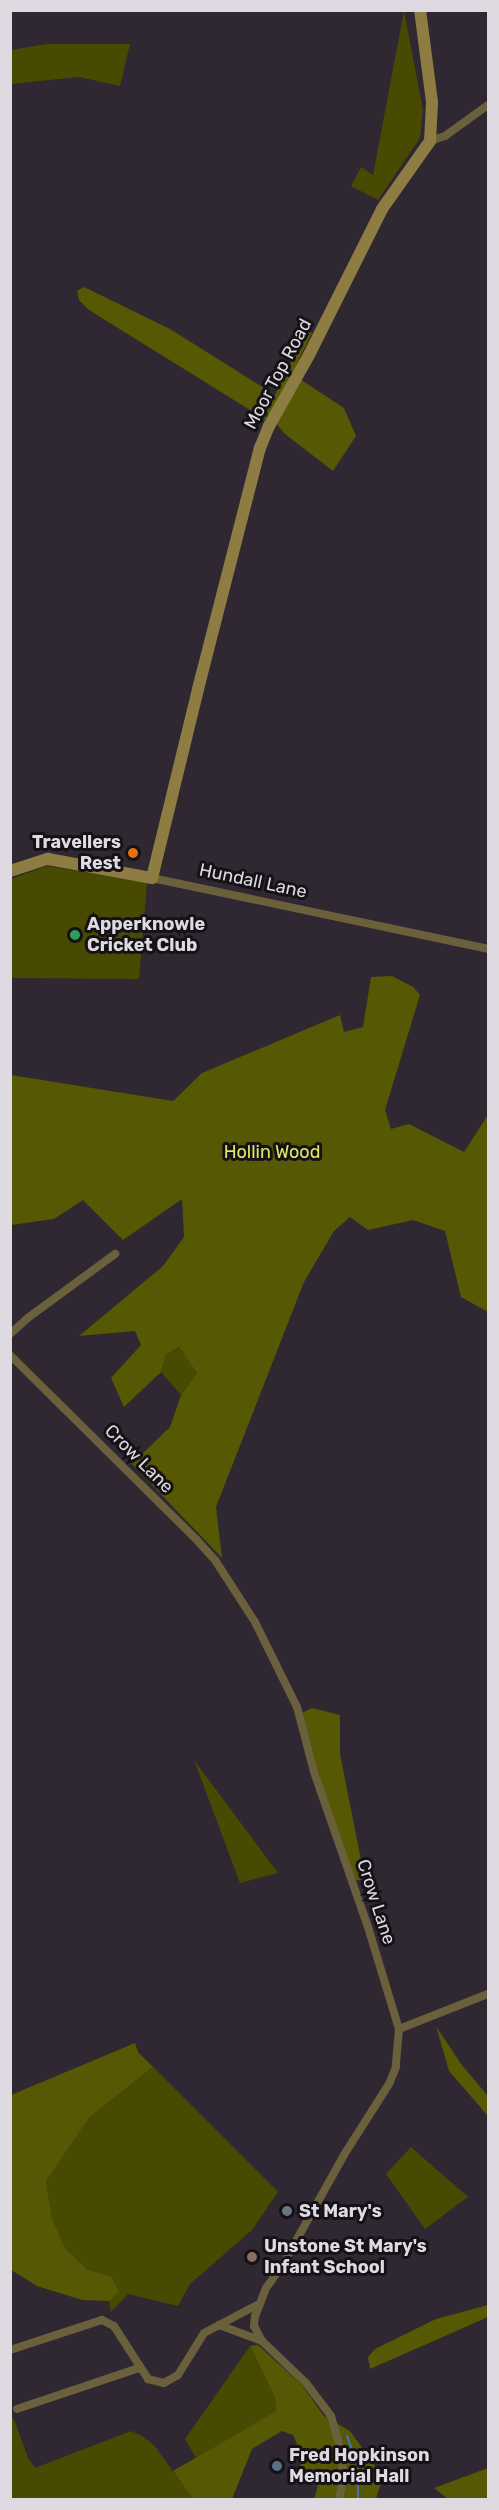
<!DOCTYPE html>
<html>
<head>
<meta charset="utf-8">
<style>
  body { margin:0 }
  #map { position:relative; width:499px; height:2510px; overflow:hidden; background:#2f2732; font-family:Rubik,sans-serif }
  div>[style] { position:absolute }
  .green>* { inset:0; background:#484a02 }
  .forest>* { inset:0; background:#565803 }
  .stream>* { height:2px; margin:-1px; padding:0 1px; transform-origin:1px; border-radius:1px; background:#4970b7 }
  .street>* { height:8px; margin:-4px; padding:0 4px; transform-origin:4px; border-radius:4px; background:#6a603c }
  .secondary>* { height:12px; margin:-6px; padding:0 6px; transform-origin:6px; border-radius:6px; background:#8e7d42 }
  .dots>* { width:16px; height:16px; translate:-50% -50%; box-sizing:border-box; border:3px solid #151217; border-radius:50% }
  span { translate:-50% -50%; white-space:nowrap; text-align:center; line-height:1.15; -webkit-text-stroke:6px #151217; paint-order:stroke }
  .street-label { font-size:18px; color:#dfdae1 }
  .poi-label { font-size:18px; color:#dfdae1; font-weight:700 }
  .right { translate:-100% -50%; text-align:right }
  .left { translate:0 -50%; text-align:left }
  .park-label { font-size:18px; color:#dfe565 }
  .frame { position:absolute; inset:0; border:12px solid #dfdae1; pointer-events:none }
</style>
</head>
<body>
<div id="map">
  <div class="green">
    <div style="clip-path:polygon(404px 11px,423px 110px,420px 138px,378px 200px,351px 186px,361px 167px,373px 175px)"></div>
    <div style="clip-path:polygon(46px 44px,130px 44px,120px 86px,79px 77px,11px 84px,11px 50px)"></div>
    <div style="clip-path:polygon(47px 866px,147px 883px,139px 979px,11px 978px,11px 879px)"></div>
    <div style="clip-path:polygon(180px 1347px,197px 1373px,181px 1395px,161px 1372px,166px 1355px)"></div>
    <div style="clip-path:polygon(194px 1760px,278px 1873px,240px 1883px)"></div>
    <div style="clip-path:polygon(153px 2067px,278px 2192px,252px 2230px,190px 2284px,178px 2306px,128px 2294px,111px 2312px,109px 2301px,118px 2290px,111px 2276px,88px 2270px,65px 2248px,52px 2218px,46px 2181px,90px 2117px)"></div>
    <div style="clip-path:polygon(411px 2147px,468px 2197px,425px 2229px,386px 2174px)"></div>
    <div style="clip-path:polygon(250px 2346px,276px 2400px,276px 2411px,196px 2458px,185px 2439px)"></div>
    <div style="clip-path:polygon(10px 2417px,14px 2419px,28px 2458px,35px 2468px,131px 2431px,142px 2436px,154px 2445px,193px 2499px,11px 2499px)"></div>
  </div>
  <div class="forest">
    <div style="clip-path:polygon(84px 287px,170px 329px,275px 395px,307px 330px,312px 333px,292px 374px,344px 408px,356px 436px,333px 471px,285px 434px,267px 413px,266px 420px,89px 310px,79px 300px,77px 291px)"></div>
    <div style="clip-path:polygon(392px 976px,413px 987px,420px 995px,385px 1110px,391px 1129px,409px 1124px,464px 1152px,488px 1115px,488px 1312px,461px 1297px,445px 1231px,413px 1220px,368px 1230px,350px 1217px,334px 1231px,304px 1282px,216px 1507px,222px 1558px,132px 1464px,170px 1427px,181px 1395px,197px 1373px,179px 1347px,166px 1355px,161px 1372px,124px 1407px,111px 1378px,141px 1345px,135px 1331px,79px 1336px,163px 1266px,184px 1237px,182px 1199px,123px 1240px,83px 1200px,54px 1219px,11px 1225px,11px 1075px,173px 1101px,202px 1073px,340px 1015px,344px 1032px,363px 1027px,371px 977px)"></div>
    <div style="clip-path:polygon(312px 1708px,340px 1715px,340px 1754px,365px 1880px,356px 1880px,330px 1815px,302px 1713px)"></div>
    <div style="clip-path:polygon(436px 2026px,461px 2064px,488px 2096px,488px 2116px,449px 2071px)"></div>
    <div style="clip-path:polygon(135px 2043px,138px 2052px,153px 2067px,90px 2117px,46px 2181px,52px 2218px,65px 2248px,88px 2270px,111px 2276px,119px 2291px,109px 2301px,82px 2300px,37px 2286px,11px 2270px,11px 2095px)"></div>
    <div style="clip-path:polygon(488px 2305px,488px 2317px,370px 2369px,368px 2357px,375px 2349px,436px 2319px)"></div>
    <div style="clip-path:polygon(258px 2345px,302px 2385px,324px 2416px,350px 2431px,383px 2477px,376px 2499px,314px 2499px,318px 2486px,299px 2478px,302px 2455px,293px 2435px,282px 2431px,252px 2449px,232px 2499px,193px 2499px,173px 2471px,276px 2411px,276px 2400px,250px 2346px)"></div>
    <div style="clip-path:polygon(488px 2468px,488px 2499px,448px 2499px,434px 2488px)"></div>
  </div>
  <div class="stream">
    <div style="left:347px;top:2436px;width:29px;rotate:70deg"></div>
    <div style="left:357px;top:2463px;width:37px;rotate:88deg"></div>
  </div>
  <div class="street">
    <div style="left:430px;top:141px;width:16px;rotate:-18deg"></div>
    <div style="left:445px;top:136px;width:53px;rotate:-35.8deg"></div>
    <div style="left:152px;top:878px;width:343px;rotate:11.9deg"></div>
    <div style="left:10px;top:1334px;width:25px;rotate:-42deg"></div>
    <div style="left:29px;top:1317px;width:107px;rotate:-36.2deg"></div>
    <div style="left:10px;top:1355px;width:262px;rotate:44.7deg"></div>
    <div style="left:196px;top:1539px;width:28px;rotate:48deg"></div>
    <div style="left:215px;top:1560px;width:74px;rotate:57.2deg"></div>
    <div style="left:255px;top:1622px;width:95px;rotate:63.7deg"></div>
    <div style="left:297px;top:1707px;width:67px;rotate:75.3deg"></div>
    <div style="left:314px;top:1772px;width:164px;rotate:70.8deg"></div>
    <div style="left:368px;top:1927px;width:107px;rotate:73.1deg"></div>
    <div style="left:399px;top:2029px;width:38px;rotate:95deg"></div>
    <div style="left:396px;top:2067px;width:18px;rotate:112deg"></div>
    <div style="left:389px;top:2084px;width:84px;rotate:122.4deg"></div>
    <div style="left:344px;top:2155px;width:127px;rotate:119.2deg"></div>
    <div style="left:282px;top:2266px;width:27px;rotate:126deg"></div>
    <div style="left:266px;top:2288px;width:30px;rotate:111deg"></div>
    <div style="left:255px;top:2316px;width:10px;rotate:96deg"></div>
    <div style="left:254px;top:2326px;width:17px;rotate:62deg"></div>
    <div style="left:262px;top:2341px;width:61px;rotate:43.7deg"></div>
    <div style="left:306px;top:2383px;width:41px;rotate:52.9deg"></div>
    <div style="left:331px;top:2416px;width:40px;rotate:74deg"></div>
    <div style="left:342px;top:2454px;width:24px;rotate:88deg"></div>
    <div style="left:343px;top:2478px;width:22px;rotate:100deg"></div>
    <div style="left:399px;top:2029px;width:96px;rotate:-21.5deg"></div>
    <div style="left:219px;top:2325px;width:46px;rotate:20.4deg"></div>
    <div style="left:10px;top:2350px;width:97px;rotate:-18.1deg"></div>
    <div style="left:102px;top:2320px;width:13px;rotate:27deg"></div>
    <div style="left:114px;top:2326px;width:63px;rotate:57.3deg"></div>
    <div style="left:148px;top:2379px;width:16px;rotate:14deg"></div>
    <div style="left:164px;top:2383px;width:16px;rotate:-30deg"></div>
    <div style="left:178px;top:2375px;width:49px;rotate:-58.2deg"></div>
    <div style="left:204px;top:2333px;width:60px;rotate:-27.8deg"></div>
    <div style="left:17px;top:2409px;width:129px;rotate:-18.6deg"></div>
  </div>
  <div class="secondary">
    <div style="left:10px;top:871px;width:40px;rotate:-18deg"></div>
    <div style="left:48px;top:859px;width:106px;rotate:10.4deg"></div>
    <div style="left:152px;top:878px;width:195px;rotate:-76.3deg"></div>
    <div style="left:198px;top:689px;width:249px;rotate:-75.6deg"></div>
    <div style="left:260px;top:448px;width:24px;rotate:-68deg"></div>
    <div style="left:269px;top:426px;width:81px;rotate:-60.6deg"></div>
    <div style="left:309px;top:355px;width:163px;rotate:-63.4deg"></div>
    <div style="left:382px;top:209px;width:83px;rotate:-54.8deg"></div>
    <div style="left:430px;top:141px;width:39px;rotate:-87deg"></div>
    <div style="left:432px;top:102px;width:93px;rotate:-97.4deg"></div>
  </div>
  <div class="dots">
    <div style="left:133px;top:853px;background:#e8710a"></div>
    <div style="left:75px;top:935px;background:#2e9e5b"></div>
    <div style="left:287px;top:2211px;background:#6b7280"></div>
    <div style="left:252px;top:2257px;background:#8d6e63"></div>
    <div style="left:277px;top:2466px;background:#5c6f8a"></div>
  </div>
  <div class="street-label">
    <span style="left:278px;top:374px;rotate:-62deg">Moor Top Road</span>
    <span style="left:253px;top:881px;rotate:12deg">Hundall Lane</span>
    <span style="left:139px;top:1459px;rotate:45deg">Crow Lane</span>
    <span style="left:376px;top:1902px;rotate:72deg">Crow Lane</span>
  </div>
  <div class="poi-label">
    <span class="right" style="left:121px;top:853px">Travellers<br>Rest</span>
    <span class="left" style="left:87px;top:935px">Apperknowle<br>Cricket Club</span>
    <span class="left" style="left:299px;top:2211px">St Mary's</span>
    <span class="left" style="left:264px;top:2257px">Unstone St Mary's<br>Infant School</span>
    <span class="left" style="left:289px;top:2466px">Fred Hopkinson<br>Memorial Hall</span>
  </div>
  <div class="park-label">
    <span style="left:272px;top:1152px">Hollin Wood</span>
  </div>
  <div class="frame"></div>
</div>
</body>
</html>
